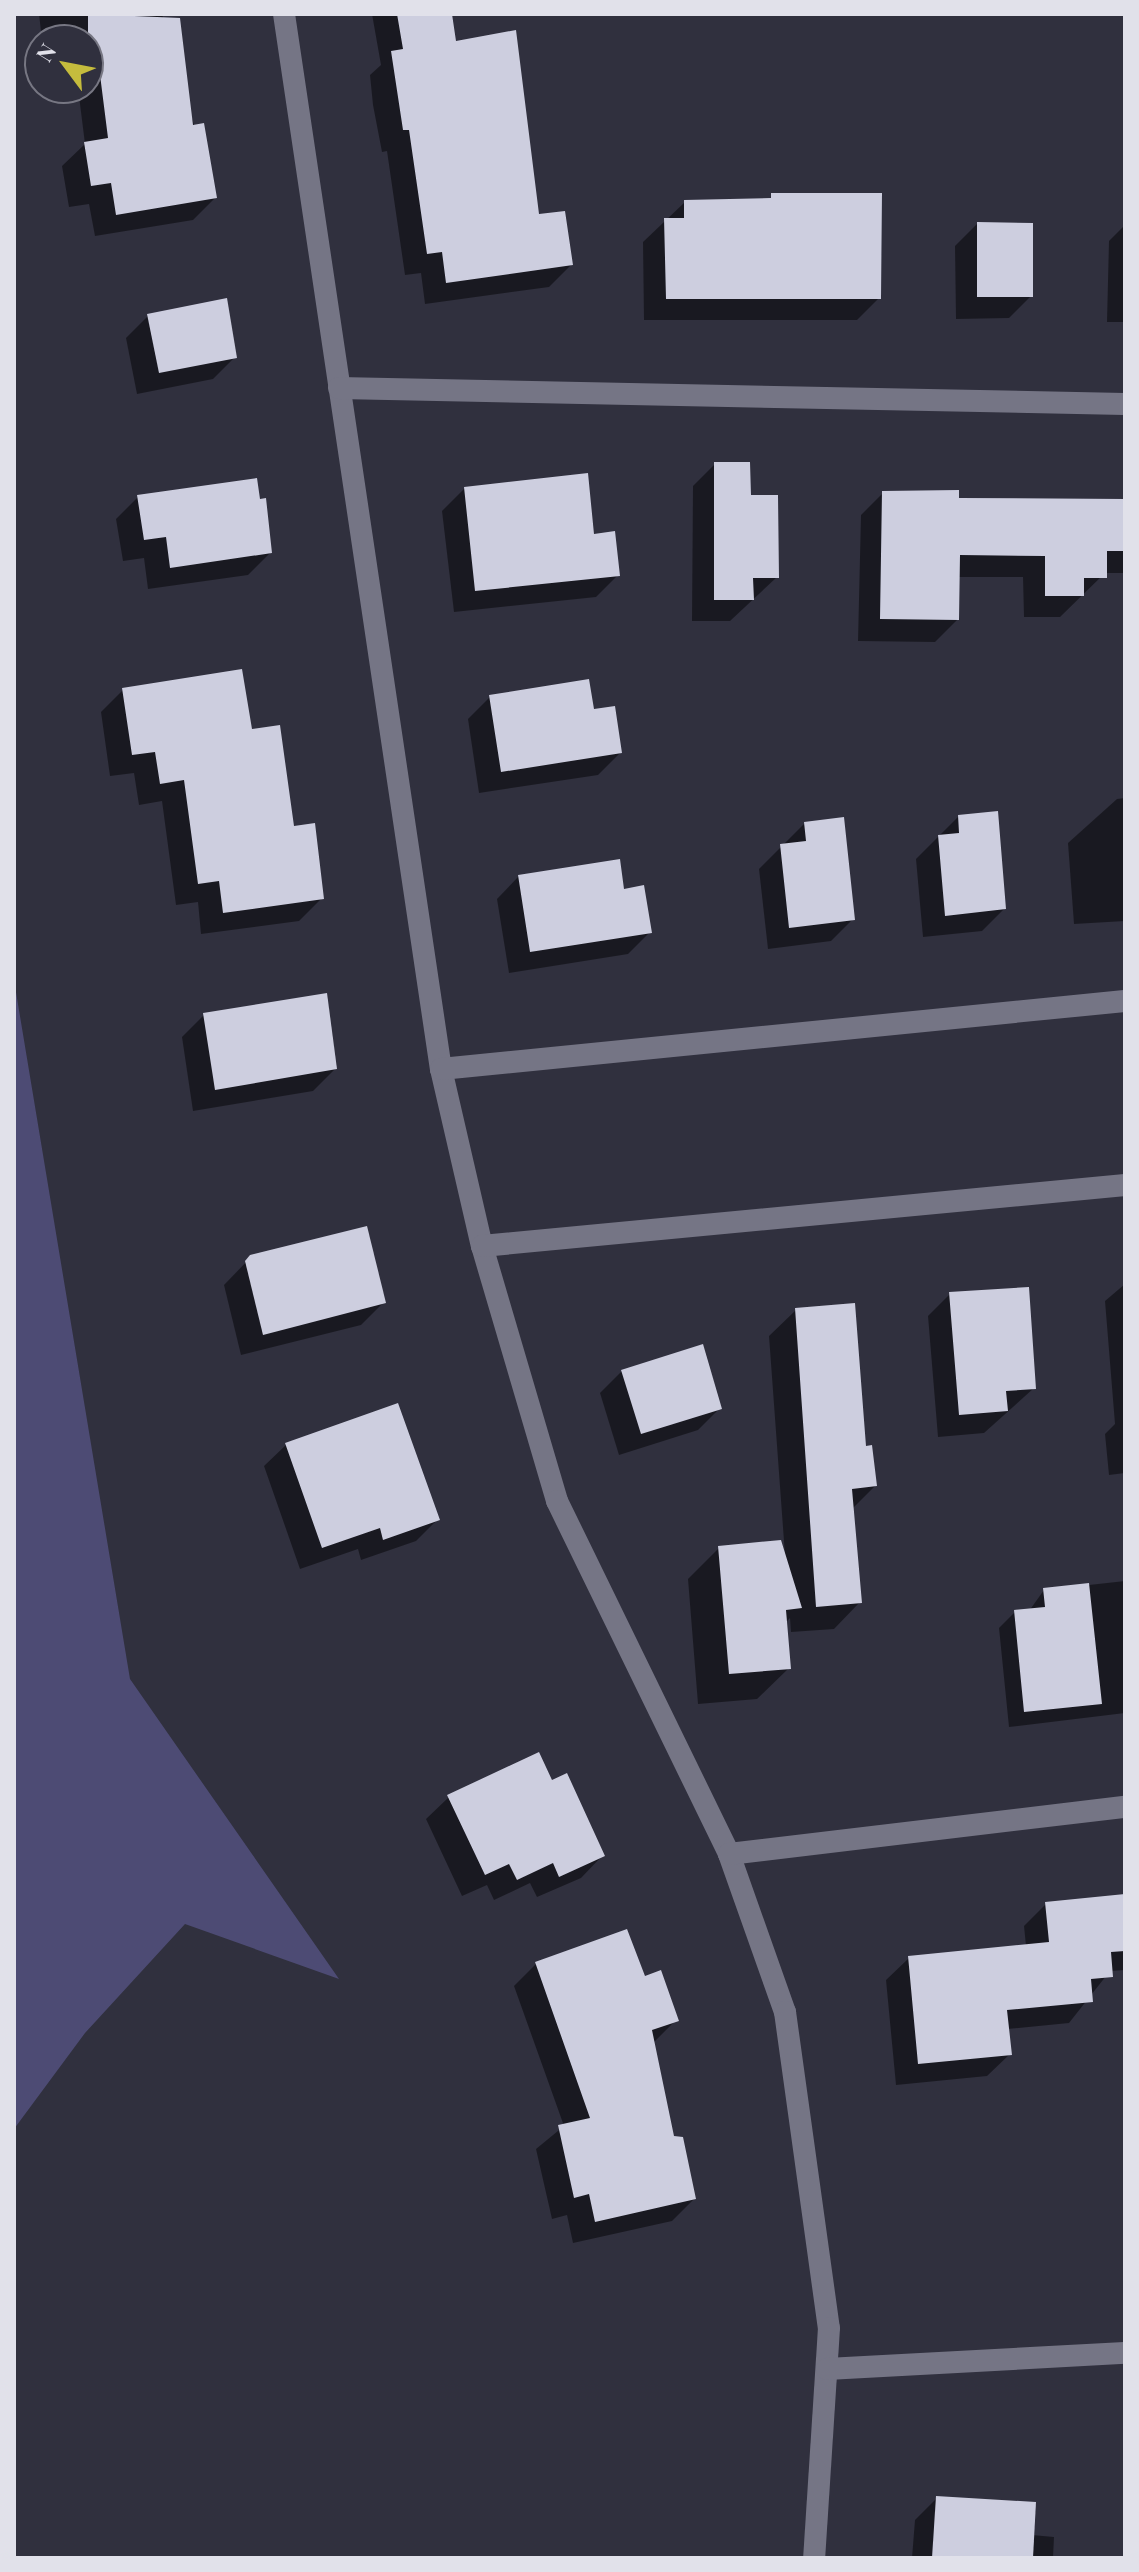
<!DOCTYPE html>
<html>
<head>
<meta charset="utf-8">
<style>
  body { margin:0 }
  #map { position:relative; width:1139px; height:2572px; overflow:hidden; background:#30303e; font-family:"Playfair Display",serif }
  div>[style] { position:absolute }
  .green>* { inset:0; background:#4d4b74 }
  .shadow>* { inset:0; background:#0007 }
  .building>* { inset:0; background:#cdcedf }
  .service>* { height:22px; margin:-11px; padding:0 11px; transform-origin:11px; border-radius:11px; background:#757585 }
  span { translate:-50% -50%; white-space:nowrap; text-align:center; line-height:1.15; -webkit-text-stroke:8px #30303e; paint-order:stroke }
  .frame { position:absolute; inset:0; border:16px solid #e1e1ea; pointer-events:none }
  .north { position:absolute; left:24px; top:24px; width:80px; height:80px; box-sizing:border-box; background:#30303e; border:2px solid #777783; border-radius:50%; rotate:302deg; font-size:22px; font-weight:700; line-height:32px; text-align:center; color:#e1e1ea }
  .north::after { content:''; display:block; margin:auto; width:28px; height:36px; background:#c5bc3d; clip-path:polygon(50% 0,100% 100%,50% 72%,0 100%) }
</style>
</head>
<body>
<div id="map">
  <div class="green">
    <div style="clip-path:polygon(14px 980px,130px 1679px,339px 1979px,185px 1924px,85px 2033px,14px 2129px)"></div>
  </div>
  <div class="shadow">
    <div style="clip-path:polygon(39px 14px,162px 14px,215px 198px,193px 220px,95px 236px,89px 204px,69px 207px,62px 166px,85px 144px,78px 88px,88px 88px,88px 40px,42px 40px)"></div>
    <div style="clip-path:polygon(372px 14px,450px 14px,455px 43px,537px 217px,571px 265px,549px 287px,425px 304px,421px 273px,405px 275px,387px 151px,382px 152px,373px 105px,370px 75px,381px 65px)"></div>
    <div style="clip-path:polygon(685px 202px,879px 298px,857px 320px,644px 320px,643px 242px)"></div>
    <div style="clip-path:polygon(977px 224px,1031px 296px,1009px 318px,956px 319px,955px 246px)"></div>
    <div style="clip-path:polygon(1125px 225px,1125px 322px,1107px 322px,1109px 241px)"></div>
    <div style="clip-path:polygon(148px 316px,235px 357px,213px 379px,137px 394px,126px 338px)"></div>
    <div style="clip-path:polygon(715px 464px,749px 497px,777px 577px,730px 621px,692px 621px,693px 486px)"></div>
    <div style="clip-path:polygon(464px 489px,592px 536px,618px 575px,596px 597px,454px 612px,442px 511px)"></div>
    <div style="clip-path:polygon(883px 493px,957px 500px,1125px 502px,1125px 573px,1105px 573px,1060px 617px,1024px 617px,1023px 577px,958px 577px,957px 620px,935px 642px,858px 641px,861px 515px)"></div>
    <div style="clip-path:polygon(138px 497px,270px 553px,248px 575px,148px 589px,144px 558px,123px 561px,116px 519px)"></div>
    <div style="clip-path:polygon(123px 690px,250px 732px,322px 898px,299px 921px,201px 934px,198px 902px,176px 905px,162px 801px,139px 805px,134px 773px,110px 776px,101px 712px)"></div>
    <div style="clip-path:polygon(490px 697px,593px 711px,620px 753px,598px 775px,479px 793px,468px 719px)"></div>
    <div style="clip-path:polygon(1125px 798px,1125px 921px,1074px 924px,1068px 843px,1117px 799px)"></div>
    <div style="clip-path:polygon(958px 817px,1004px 909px,982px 931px,923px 937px,916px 859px)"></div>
    <div style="clip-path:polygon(804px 824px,853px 919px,831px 941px,768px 949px,759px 869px)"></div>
    <div style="clip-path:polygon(519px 876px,650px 932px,628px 954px,509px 973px,497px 899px)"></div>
    <div style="clip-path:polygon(204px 1015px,335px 1069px,313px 1091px,193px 1111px,182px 1037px)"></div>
    <div style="clip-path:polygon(251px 1257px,384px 1302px,361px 1325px,241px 1355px,224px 1285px)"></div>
    <div style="clip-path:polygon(1125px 1284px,1125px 1473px,1109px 1475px,1105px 1434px,1115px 1424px,1105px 1301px)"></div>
    <div style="clip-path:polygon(950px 1294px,1034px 1388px,984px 1433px,938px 1437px,928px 1316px)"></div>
    <div style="clip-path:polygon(796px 1310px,875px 1486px,852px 1509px,860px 1602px,834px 1629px,791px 1632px,790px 1618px,785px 1623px,789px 1668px,757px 1699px,698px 1704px,688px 1579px,719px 1548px,785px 1555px,769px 1336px)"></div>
    <div style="clip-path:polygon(622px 1371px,720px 1408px,698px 1430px,619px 1455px,600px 1393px)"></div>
    <div style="clip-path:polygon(287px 1444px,438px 1519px,416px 1541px,361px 1560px,358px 1549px,300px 1569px,264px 1466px)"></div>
    <div style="clip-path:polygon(1125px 1581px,1125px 1713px,1009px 1727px,999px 1628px,1015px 1612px,1029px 1611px,1044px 1590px)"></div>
    <div style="clip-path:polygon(551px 1783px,603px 1855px,581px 1878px,537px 1897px,530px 1883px,494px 1900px,487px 1885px,462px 1896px,426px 1819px,449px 1797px)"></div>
    <div style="clip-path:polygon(1125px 1896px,1125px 1970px,1110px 1971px,1069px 2023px,1007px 2029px,1010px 2054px,987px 2076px,896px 2085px,886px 1980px,909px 1958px,1026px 1946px,1024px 1926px,1046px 1904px)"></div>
    <div style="clip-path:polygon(536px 1964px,644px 1979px,676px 2020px,654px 2042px,672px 2138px,694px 2199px,672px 2221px,573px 2243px,567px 2215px,552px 2219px,536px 2149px,564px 2126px,514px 1986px)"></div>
    <div style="clip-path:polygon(937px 2498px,1032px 2535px,1054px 2537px,1053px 2558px,912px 2558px,915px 2520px)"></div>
  </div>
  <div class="building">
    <div style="clip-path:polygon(88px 14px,180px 18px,193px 125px,204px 123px,217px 198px,116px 215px,111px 183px,91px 186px,84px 142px,108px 138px,98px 59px,88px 61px)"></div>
    <div style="clip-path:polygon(397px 14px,452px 14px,456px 41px,516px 30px,539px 214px,565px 211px,573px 265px,446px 283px,442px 252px,427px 254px,409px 130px,403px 130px,391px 51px,403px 49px)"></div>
    <div style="clip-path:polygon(771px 193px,882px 193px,881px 299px,666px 299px,664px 218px,684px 218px,684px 200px,771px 198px)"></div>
    <div style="clip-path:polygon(977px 222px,1033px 223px,1033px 297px,977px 297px)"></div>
    <div style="clip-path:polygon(227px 298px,237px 358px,159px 373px,147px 314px)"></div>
    <div style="clip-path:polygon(714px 462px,750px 462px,751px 495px,778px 495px,779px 578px,753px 578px,754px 600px,714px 600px)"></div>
    <div style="clip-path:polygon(588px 473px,594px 534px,615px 531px,620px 576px,475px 591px,464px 487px)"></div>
    <div style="clip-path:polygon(257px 478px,260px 499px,266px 498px,272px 553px,170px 568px,166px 537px,144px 540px,137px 495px)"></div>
    <div style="clip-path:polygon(959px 490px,959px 498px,1125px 499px,1125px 551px,1107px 551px,1107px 578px,1084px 578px,1084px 596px,1045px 596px,1045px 556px,960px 555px,959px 620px,880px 619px,882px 491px)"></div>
    <div style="clip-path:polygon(242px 669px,252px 729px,280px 725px,294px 826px,315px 823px,324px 899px,223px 913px,219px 881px,198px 884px,184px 780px,160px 784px,155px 752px,132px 755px,122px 688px)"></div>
    <div style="clip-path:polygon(589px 679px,594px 709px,615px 706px,622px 753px,501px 772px,489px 695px)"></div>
    <div style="clip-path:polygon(998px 811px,1006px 909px,945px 916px,938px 835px,959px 833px,958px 815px)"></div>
    <div style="clip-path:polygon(844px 817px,855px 920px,789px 928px,780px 844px,806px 841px,804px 822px)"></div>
    <div style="clip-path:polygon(620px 859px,624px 889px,644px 885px,652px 933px,530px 952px,518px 875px)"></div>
    <div style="clip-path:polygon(327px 993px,337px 1069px,215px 1090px,203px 1013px)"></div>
    <div style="clip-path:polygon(367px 1226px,386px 1303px,263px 1335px,245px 1261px,250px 1255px)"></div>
    <div style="clip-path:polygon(1029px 1287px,1036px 1389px,1006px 1391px,1008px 1411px,959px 1415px,949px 1292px)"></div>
    <div style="clip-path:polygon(855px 1303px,866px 1446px,872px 1445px,877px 1486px,852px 1489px,862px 1603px,816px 1607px,795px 1308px)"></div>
    <div style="clip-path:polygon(703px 1344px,722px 1409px,641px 1434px,621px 1370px)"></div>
    <div style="clip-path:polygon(398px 1403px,440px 1520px,383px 1540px,380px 1528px,322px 1548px,285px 1443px)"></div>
    <div style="clip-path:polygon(781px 1540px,802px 1608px,786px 1610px,791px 1669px,729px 1674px,718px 1546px)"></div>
    <div style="clip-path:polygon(1089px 1583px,1102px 1704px,1024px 1712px,1014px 1610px,1045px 1607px,1043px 1588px)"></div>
    <div style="clip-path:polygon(539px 1752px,552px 1780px,567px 1773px,605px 1856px,559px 1877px,553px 1863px,517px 1880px,509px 1864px,485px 1875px,447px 1795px)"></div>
    <div style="clip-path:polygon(1125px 1894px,1125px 1951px,1111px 1952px,1113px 1977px,1091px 1979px,1093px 2002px,1007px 2010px,1012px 2055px,918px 2064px,908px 1956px,1049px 1942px,1045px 1902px)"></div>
    <div style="clip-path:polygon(627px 1929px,645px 1976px,661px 1970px,679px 2021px,652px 2030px,674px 2136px,683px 2137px,696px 2199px,595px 2222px,589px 2194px,574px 2198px,558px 2125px,590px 2118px,535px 1962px)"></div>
    <div style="clip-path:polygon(936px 2496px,1036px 2502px,1033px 2558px,932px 2558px)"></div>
  </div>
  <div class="service">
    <div style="left:284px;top:14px;width:1067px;rotate:81.54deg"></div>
    <div style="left:441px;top:1069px;width:182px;rotate:77deg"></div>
    <div style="left:482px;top:1246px;width:266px;rotate:73.6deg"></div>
    <div style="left:557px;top:1501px;width:393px;rotate:64deg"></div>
    <div style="left:729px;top:1854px;width:168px;rotate:70.5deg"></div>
    <div style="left:785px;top:2012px;width:319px;rotate:82.1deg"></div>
    <div style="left:829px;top:2328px;width:230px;rotate:93.7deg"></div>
    <div style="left:339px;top:388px;width:786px;rotate:1.17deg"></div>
    <div style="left:441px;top:1069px;width:687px;rotate:-5.68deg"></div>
    <div style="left:482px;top:1246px;width:646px;rotate:-5.42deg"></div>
    <div style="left:729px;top:1854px;width:399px;rotate:-6.8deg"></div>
    <div style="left:827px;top:2369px;width:298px;rotate:-3.1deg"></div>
  </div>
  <div class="frame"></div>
  <div class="north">N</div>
</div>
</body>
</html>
